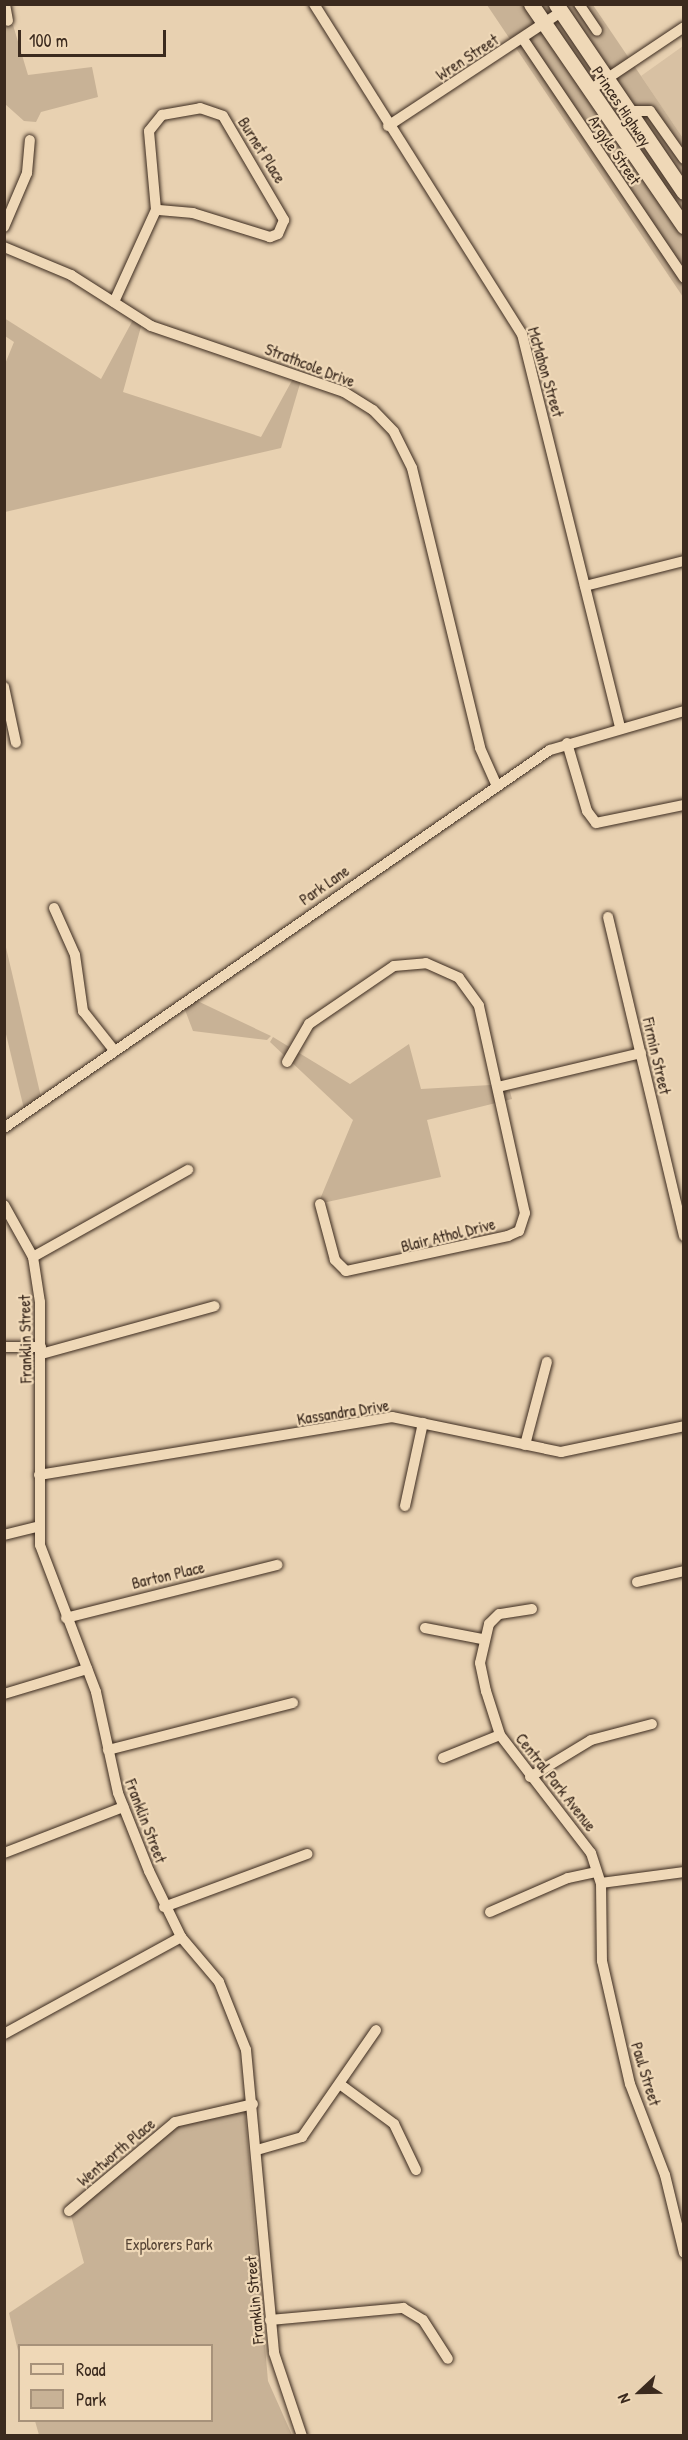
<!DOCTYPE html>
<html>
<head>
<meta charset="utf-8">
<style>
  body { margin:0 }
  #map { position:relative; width:688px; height:2440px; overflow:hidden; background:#e8d1b1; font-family:"Patrick Hand",sans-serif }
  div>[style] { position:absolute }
  .built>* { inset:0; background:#d8c1a3 }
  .green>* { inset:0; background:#c8b296 }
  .roads { filter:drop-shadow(0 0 2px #3b2a1e) drop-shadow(0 0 2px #3b2a1e) }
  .minor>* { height:10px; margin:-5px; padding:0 5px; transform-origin:5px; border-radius:5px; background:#efd8b7 }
  .highway>* { height:15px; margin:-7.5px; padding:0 7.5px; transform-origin:7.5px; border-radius:7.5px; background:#efd8b7 }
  span { translate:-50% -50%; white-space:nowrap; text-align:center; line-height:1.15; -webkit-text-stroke:4.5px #efd8b7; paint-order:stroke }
  .street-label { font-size:16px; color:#3b2a1e }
  .park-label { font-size:16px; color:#574536 }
  .frame { position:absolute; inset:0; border:6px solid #3b2a1e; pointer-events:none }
  .legend { position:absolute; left:18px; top:2344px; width:195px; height:78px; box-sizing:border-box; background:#efd8b7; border:2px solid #a7927a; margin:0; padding:8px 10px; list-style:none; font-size:18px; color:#3b2a1e }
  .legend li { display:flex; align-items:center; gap:12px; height:30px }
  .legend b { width:30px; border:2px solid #a7927a }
  .north { position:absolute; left:610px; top:2362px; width:60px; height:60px; -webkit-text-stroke:4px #efd8b7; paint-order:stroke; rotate:248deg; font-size:16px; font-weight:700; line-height:24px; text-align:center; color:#3b2a1e }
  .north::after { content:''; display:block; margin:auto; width:21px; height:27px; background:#3b2a1e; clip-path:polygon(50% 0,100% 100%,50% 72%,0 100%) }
  .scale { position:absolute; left:18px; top:30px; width:148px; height:27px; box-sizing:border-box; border:3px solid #3b2a1e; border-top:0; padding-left:8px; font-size:18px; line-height:21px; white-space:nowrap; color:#3b2a1e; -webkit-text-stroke:4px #efd8b7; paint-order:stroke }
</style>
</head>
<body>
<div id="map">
  <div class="built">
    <div style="clip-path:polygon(683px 46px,683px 138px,641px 76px)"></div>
  </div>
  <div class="green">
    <div style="clip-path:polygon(487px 5px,593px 5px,683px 138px,683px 297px)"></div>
    <div style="clip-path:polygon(4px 23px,13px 25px,28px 75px,92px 67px,98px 97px,41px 112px,36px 122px,24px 121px,5px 104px)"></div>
    <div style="clip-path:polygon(4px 318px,101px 379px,134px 318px,142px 323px,123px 392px,261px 437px,295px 375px,302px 377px,281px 448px,5px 512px,5px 364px,14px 342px,5px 336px)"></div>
    <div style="clip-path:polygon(4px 939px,41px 1097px,24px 1109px,5px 1030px)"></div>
    <div style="clip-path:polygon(187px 996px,271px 1036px,267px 1040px,193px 1031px,182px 1002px)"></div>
    <div style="clip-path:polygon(273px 1037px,350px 1084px,409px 1044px,421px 1089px,508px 1084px,512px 1099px,427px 1120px,441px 1177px,318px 1204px,353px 1120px,270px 1042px)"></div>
    <div style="clip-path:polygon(244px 2099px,268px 2381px,292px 2435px,39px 2435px,35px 2421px,212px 2420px,212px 2346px,20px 2346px,19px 2355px,9px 2313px,84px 2263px,70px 2212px,176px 2122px)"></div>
  </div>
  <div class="roads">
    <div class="minor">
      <div style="left:5px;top:4px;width:17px;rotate:80deg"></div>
      <div style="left:314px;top:4px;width:390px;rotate:57.8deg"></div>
      <div style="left:522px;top:334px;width:404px;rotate:76deg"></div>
      <div style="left:579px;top:4px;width:32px;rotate:56deg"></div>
      <div style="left:523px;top:39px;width:288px;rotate:56deg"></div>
      <div style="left:590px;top:90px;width:113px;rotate:-33.8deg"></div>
      <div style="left:628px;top:111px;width:22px"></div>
      <div style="left:650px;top:111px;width:59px;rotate:54.7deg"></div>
      <div style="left:388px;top:126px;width:207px;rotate:-33.4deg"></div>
      <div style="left:4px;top:227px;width:59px;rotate:-66.9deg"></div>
      <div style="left:27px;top:173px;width:33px;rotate:-85deg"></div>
      <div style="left:4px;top:247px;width:73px;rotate:22.7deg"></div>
      <div style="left:71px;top:275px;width:95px;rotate:32.5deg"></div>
      <div style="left:151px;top:326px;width:204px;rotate:18.9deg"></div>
      <div style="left:344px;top:392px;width:34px;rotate:32deg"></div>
      <div style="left:373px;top:410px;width:30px;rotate:46deg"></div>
      <div style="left:394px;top:432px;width:40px;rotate:63.4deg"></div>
      <div style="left:412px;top:468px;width:288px;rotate:76.3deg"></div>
      <div style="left:480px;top:748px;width:39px;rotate:66deg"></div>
      <div style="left:114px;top:302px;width:101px;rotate:-65.5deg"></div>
      <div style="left:156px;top:210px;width:79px;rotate:-95.1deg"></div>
      <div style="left:149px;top:131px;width:21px;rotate:-51deg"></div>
      <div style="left:162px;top:115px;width:39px;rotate:-10deg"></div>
      <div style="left:200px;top:108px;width:24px;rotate:19deg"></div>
      <div style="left:223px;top:116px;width:121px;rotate:59.6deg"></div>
      <div style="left:284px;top:220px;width:15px;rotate:113deg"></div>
      <div style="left:278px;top:234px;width:9px;rotate:159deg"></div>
      <div style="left:270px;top:237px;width:81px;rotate:-162.7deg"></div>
      <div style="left:193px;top:213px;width:37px;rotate:-175deg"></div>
      <div style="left:585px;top:586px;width:102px;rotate:-14.2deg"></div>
      <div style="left:4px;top:687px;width:57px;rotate:77.9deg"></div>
      <div style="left:567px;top:743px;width:71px;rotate:73.6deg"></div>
      <div style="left:587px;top:811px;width:15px;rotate:53deg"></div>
      <div style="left:596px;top:823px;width:90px;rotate:-11.6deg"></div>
      <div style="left:54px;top:908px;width:51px;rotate:65.9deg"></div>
      <div style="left:75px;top:955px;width:57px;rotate:81.9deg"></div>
      <div style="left:83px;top:1011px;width:48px;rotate:51.7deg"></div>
      <div style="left:608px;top:917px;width:328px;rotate:76.6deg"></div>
      <div style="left:287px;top:1062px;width:44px;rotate:-59.9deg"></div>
      <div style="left:309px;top:1024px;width:103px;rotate:-34.3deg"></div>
      <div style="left:394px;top:966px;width:32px;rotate:-5deg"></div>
      <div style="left:426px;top:963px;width:36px;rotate:24deg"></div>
      <div style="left:459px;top:978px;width:34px;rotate:54deg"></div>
      <div style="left:479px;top:1006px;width:212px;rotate:77.5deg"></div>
      <div style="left:525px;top:1213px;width:19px;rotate:108deg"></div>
      <div style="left:519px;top:1231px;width:12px;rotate:156deg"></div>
      <div style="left:508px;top:1236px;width:166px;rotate:167.8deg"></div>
      <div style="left:346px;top:1271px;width:16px;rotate:-135deg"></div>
      <div style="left:335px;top:1260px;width:58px;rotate:-105deg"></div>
      <div style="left:498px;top:1087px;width:147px;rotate:-13.4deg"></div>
      <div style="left:4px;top:1128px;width:664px;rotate:-34.7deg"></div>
      <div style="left:550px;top:750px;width:140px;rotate:-16.2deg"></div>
      <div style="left:4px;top:1205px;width:60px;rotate:60.9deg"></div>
      <div style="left:33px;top:1257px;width:46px;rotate:81.2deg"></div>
      <div style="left:40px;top:1302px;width:243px;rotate:90deg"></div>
      <div style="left:40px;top:1545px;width:157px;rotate:69.1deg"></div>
      <div style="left:96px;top:1692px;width:103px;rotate:77.7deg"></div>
      <div style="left:118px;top:1793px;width:84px;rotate:68.3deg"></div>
      <div style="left:149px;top:1871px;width:73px;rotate:64.1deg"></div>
      <div style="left:181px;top:1937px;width:59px;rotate:49.8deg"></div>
      <div style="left:219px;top:1982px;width:73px;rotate:68.3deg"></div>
      <div style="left:246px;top:2050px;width:304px;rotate:84.7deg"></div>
      <div style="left:274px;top:2353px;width:88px;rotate:71.4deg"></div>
      <div style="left:33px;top:1257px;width:178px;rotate:-29.3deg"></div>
      <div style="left:4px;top:1347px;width:37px"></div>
      <div style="left:41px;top:1354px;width:180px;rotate:-15.4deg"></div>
      <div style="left:525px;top:1445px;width:86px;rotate:-75.2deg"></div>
      <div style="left:39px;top:1475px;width:358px;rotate:-9.3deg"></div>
      <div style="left:392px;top:1417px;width:173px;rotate:11.7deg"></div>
      <div style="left:561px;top:1452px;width:126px;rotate:-11.9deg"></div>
      <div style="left:405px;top:1506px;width:85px;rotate:-77.8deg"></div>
      <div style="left:4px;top:1535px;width:33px;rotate:-14deg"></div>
      <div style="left:637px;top:1582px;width:48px;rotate:-13.2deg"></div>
      <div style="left:532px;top:1609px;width:33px;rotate:171deg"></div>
      <div style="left:499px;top:1614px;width:14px;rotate:135deg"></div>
      <div style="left:489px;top:1624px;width:40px;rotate:103deg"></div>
      <div style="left:480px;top:1663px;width:29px;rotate:78deg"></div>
      <div style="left:486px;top:1691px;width:46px;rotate:72.3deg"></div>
      <div style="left:500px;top:1735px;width:149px;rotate:52.4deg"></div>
      <div style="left:591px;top:1853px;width:32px;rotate:72deg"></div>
      <div style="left:601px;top:1883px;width:78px;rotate:89.3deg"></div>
      <div style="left:602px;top:1961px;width:126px;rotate:77.2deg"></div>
      <div style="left:630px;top:2084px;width:97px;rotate:69deg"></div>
      <div style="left:665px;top:2175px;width:80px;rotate:76.3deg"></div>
      <div style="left:66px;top:1618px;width:218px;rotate:-14.1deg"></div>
      <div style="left:425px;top:1628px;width:58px;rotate:10.9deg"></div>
      <div style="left:4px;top:1694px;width:87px;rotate:-16.8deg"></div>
      <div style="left:108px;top:1750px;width:191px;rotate:-14.3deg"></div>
      <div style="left:443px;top:1758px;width:61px;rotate:-22deg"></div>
      <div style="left:530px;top:1777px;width:71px;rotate:-31.2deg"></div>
      <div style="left:591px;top:1740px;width:63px;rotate:-14.7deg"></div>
      <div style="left:4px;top:1853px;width:128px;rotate:-21.1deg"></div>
      <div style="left:601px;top:1883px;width:84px;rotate:-7.5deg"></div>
      <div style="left:164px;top:1907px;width:153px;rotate:-20.3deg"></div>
      <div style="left:490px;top:1912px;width:85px;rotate:-23.6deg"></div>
      <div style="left:568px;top:1878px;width:29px;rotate:-12deg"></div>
      <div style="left:4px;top:2034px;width:202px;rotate:-28.7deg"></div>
      <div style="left:341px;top:2085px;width:66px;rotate:36.3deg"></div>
      <div style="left:394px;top:2124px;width:51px;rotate:64.4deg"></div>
      <div style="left:257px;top:2150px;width:47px;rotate:-16.1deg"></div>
      <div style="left:302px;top:2137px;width:130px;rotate:-55.3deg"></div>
      <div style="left:69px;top:2211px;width:138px;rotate:-40deg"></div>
      <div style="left:175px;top:2122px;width:80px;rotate:-13deg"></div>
      <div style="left:270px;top:2320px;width:134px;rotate:-5.2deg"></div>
      <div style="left:403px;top:2308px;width:23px;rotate:31deg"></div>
      <div style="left:423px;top:2320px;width:46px;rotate:57.3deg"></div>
    </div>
    <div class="highway">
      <div style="left:531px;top:4px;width:270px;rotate:55.5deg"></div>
      <div style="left:556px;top:4px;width:227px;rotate:55.8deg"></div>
    </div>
  </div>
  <div class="street-label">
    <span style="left:467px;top:57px;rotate:-33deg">Wren Street</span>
    <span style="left:622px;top:106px;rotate:56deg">Princes Highway</span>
    <span style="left:262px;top:150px;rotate:58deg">Burnet Place</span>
    <span style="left:615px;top:150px;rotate:56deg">Argyle Street</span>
    <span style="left:310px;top:365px;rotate:21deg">Strathcole Drive</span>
    <span style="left:546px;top:372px;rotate:74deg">McMahon Street</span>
    <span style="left:324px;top:885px;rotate:-35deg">Park Lane</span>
    <span style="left:657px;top:1056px;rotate:77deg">Firmin Street</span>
    <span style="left:448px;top:1235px;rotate:-14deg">Blair Athol Drive</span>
    <span style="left:25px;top:1339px;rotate:-91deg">Franklin Street</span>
    <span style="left:343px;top:1412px;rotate:-9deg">Kassandra Drive</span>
    <span style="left:168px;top:1575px;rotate:-13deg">Barton Place</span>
    <span style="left:556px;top:1782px;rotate:52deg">Central Park Avenue</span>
    <span style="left:146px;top:1821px;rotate:69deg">Franklin Street</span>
    <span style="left:646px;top:2074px;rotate:73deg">Paul Street</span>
    <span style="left:116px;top:2152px;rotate:-40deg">Wentworth Place</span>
    <span style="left:254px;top:2300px;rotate:-95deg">Franklin Street</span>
  </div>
  <div class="park-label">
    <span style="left:169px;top:2244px">Explorers Park</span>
  </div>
  <div class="frame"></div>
  <ul class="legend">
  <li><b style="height:8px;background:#efd8b7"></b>Road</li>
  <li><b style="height:16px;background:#c8b296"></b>Park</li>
  </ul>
  <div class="north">N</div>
  <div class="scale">100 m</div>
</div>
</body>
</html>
